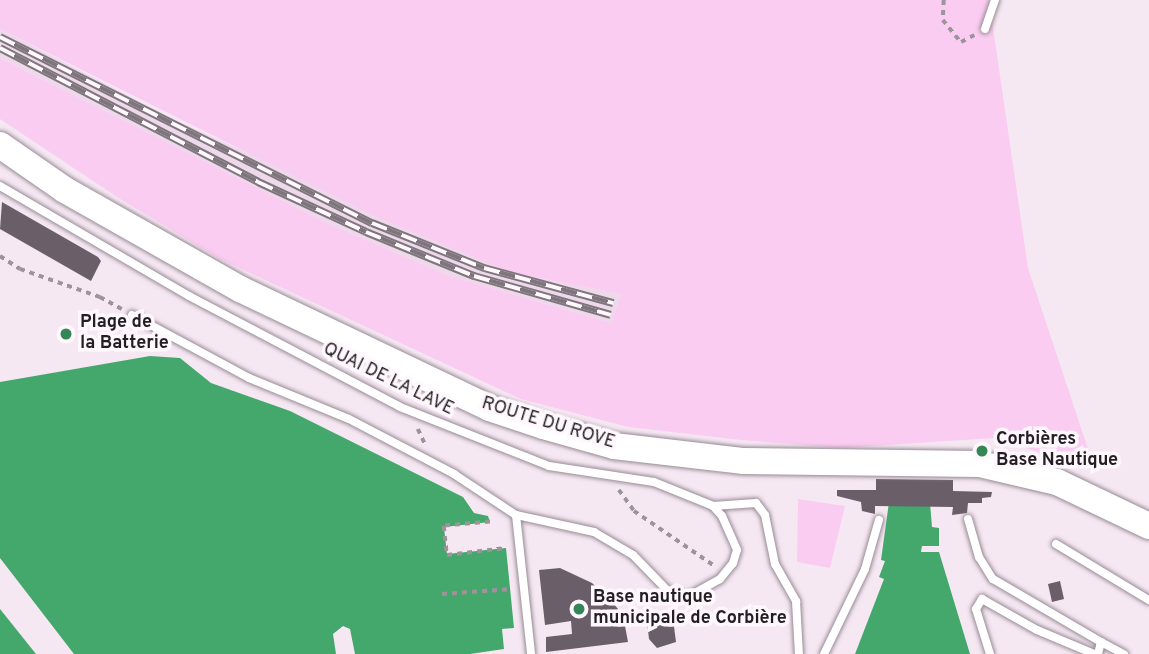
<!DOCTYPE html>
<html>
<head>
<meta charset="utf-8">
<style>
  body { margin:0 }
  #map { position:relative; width:1149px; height:654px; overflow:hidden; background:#f6e8f3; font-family:Overpass,sans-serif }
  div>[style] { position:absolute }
  .built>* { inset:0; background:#edd9e9 }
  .green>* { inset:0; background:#faccf1 }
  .water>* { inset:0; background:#44a86d }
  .building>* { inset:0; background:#6a5f68 }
  .path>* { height:3.5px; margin-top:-1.75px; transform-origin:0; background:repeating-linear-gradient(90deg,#9d939b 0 5px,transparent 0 10px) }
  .roads { filter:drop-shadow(0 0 2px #978b94) drop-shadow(0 0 2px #978b94) }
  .lane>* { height:8px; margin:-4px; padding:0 4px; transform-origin:4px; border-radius:4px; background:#fff }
  .primary>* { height:26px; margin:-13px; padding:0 13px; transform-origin:13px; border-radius:13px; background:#fff }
  .rail>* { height:8px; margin-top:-4px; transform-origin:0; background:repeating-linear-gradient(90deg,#fef8fd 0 16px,#7f767d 0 32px); box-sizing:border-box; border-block:2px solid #7f767d }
  .dots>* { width:19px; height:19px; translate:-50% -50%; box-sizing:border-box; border:4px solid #fef8fd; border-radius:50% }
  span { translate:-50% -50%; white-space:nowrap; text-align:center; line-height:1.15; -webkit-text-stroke:7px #fef8fd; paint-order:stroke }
  .poi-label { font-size:18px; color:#231e22; font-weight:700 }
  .left { translate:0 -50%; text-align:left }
  .street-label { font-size:18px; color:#231e22 }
</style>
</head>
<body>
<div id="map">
  <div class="built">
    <div style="clip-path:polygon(0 29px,177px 121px,513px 273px,621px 294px,611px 323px,447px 275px,327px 223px,0 58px)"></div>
  </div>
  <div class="green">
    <div style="clip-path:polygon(0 0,989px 0,1028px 268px,1095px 470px,994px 438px,841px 448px,741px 440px,628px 427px,521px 399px,220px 259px,117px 197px,0 119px,0 58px,327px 223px,447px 275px,611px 323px,621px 294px,513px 273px,374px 216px,0 29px)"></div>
    <div style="clip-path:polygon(798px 499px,845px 506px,830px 568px,797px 562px)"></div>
  </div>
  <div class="water">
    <div style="clip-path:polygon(150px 356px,180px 358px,211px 383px,290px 411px,463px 497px,474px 513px,488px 516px,490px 522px,444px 527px,447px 554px,506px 548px,514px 628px,502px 629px,504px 649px,470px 654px,355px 654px,350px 629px,343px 626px,333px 634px,336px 654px,74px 654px,0 558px,0 382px)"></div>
    <div style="clip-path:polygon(889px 502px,930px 503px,932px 527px,939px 528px,939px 546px,922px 546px,921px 552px,939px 552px,970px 654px,855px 654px,884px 579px,879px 577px,885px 561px,881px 560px)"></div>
    <div style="clip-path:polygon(0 609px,36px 654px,0 654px)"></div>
  </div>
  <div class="building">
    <div style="clip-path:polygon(2px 202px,98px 257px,101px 261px,91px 281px,0 229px)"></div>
    <div style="clip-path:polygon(876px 479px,953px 480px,953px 491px,992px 492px,991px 497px,982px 498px,982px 503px,968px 503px,967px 513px,952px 515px,953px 507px,875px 506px,875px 514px,862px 511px,861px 502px,837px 496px,837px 490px,876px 490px)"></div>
    <div style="clip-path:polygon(560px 568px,592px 583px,613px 603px,623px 615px,628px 642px,546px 652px,546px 637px,572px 634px,571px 621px,545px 625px,539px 570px)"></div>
    <div style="clip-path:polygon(1060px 581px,1064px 599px,1052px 602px,1048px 584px)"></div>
    <div style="clip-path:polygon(673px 619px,676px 642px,657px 648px,649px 639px,647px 621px)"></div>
  </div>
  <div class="path">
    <div style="left:944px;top:0;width:20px;rotate:93deg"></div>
    <div style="left:943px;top:20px;width:28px;rotate:51deg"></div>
    <div style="left:961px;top:42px;width:15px;rotate:-28deg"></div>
    <div style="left:0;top:256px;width:24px;rotate:33deg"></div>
    <div style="left:20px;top:269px;width:85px;rotate:19.3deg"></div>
    <div style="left:100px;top:297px;width:25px;rotate:29deg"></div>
    <div style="left:418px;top:429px;width:17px;rotate:65deg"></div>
    <div style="left:619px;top:490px;width:26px;rotate:54deg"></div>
    <div style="left:634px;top:511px;width:99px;rotate:34.3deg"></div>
    <div style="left:490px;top:522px;width:46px;rotate:175deg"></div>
    <div style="left:444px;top:526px;width:29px;rotate:84deg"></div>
    <div style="left:447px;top:555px;width:59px;rotate:-6.8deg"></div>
    <div style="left:442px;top:594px;width:70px;rotate:-4.1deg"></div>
  </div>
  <div class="roads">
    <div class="lane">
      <div style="left:985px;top:29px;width:31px;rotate:-71deg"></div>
      <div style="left:0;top:186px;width:219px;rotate:30.2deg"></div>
      <div style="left:189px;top:296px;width:238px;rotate:27.7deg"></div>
      <div style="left:400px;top:407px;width:160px;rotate:21.6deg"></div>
      <div style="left:549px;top:466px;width:106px;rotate:8.7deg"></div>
      <div style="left:654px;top:482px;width:64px;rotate:22.1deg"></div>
      <div style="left:713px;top:506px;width:13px;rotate:48deg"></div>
      <div style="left:722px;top:516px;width:37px;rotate:66deg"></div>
      <div style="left:737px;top:550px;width:14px;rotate:107deg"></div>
      <div style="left:733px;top:563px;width:21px;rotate:129deg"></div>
      <div style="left:720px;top:579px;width:37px;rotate:151deg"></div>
      <div style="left:688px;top:597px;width:21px;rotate:-163deg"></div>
      <div style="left:668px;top:591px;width:50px;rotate:-134.2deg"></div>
      <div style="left:633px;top:555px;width:45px;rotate:-149.5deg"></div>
      <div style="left:594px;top:532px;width:80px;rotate:-167.7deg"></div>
      <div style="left:516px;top:515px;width:140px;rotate:83.8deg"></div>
      <div style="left:132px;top:315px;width:133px;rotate:28.3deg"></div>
      <div style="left:249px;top:378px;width:108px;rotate:22.3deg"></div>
      <div style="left:349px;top:419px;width:119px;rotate:27.6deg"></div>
      <div style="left:454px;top:474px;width:74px;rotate:33.5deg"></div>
      <div style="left:713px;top:506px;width:43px;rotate:-4deg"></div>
      <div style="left:756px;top:503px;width:15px;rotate:53deg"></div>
      <div style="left:765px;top:515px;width:50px;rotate:78.5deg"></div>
      <div style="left:775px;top:564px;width:43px;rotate:60.4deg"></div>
      <div style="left:796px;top:601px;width:53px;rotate:86.8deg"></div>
      <div style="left:968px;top:519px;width:40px;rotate:74deg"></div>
      <div style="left:979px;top:557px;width:26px;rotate:58deg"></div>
      <div style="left:993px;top:579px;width:125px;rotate:30.3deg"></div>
      <div style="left:1101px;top:642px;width:12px;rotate:104deg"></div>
      <div style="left:1056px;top:544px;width:109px;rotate:31.1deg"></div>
      <div style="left:1101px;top:642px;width:26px;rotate:28deg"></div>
      <div style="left:824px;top:654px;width:94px;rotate:-64.2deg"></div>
      <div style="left:865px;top:569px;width:51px;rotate:-74.1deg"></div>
      <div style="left:990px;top:654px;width:47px;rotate:-107.3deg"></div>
      <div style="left:976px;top:609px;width:12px;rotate:-59deg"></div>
      <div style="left:982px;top:599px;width:63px;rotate:29.4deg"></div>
      <div style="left:1037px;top:630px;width:62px;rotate:22.8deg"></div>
    </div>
    <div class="primary">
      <div style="left:0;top:145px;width:79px;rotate:34.7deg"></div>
      <div style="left:65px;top:190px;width:201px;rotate:29.5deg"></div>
      <div style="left:240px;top:289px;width:276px;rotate:25.5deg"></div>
      <div style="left:489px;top:408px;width:57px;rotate:18.4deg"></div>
      <div style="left:543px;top:426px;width:74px;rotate:15.7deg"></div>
      <div style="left:614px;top:446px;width:131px;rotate:6.6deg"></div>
      <div style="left:744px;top:461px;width:236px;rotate:0.7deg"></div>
      <div style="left:980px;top:464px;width:79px;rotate:13.2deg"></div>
      <div style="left:1057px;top:482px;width:102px;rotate:25.6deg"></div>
    </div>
  </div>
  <div class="rail">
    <div style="left:0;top:37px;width:416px;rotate:26.6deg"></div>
    <div style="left:372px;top:223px;width:121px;rotate:21.9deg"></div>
    <div style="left:484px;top:268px;width:134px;rotate:15.2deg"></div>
    <div style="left:0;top:48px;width:291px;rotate:27.4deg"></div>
    <div style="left:258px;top:182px;width:119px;rotate:24.8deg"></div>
    <div style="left:366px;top:232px;width:117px;rotate:22.2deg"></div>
    <div style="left:474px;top:276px;width:142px;rotate:15.9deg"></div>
  </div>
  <div class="dots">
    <div style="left:66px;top:334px;background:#358656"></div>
    <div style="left:982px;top:451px;background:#358656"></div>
    <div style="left:579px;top:609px;background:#358656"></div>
  </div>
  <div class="poi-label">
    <span class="left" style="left:80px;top:334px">Plage de<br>la Batterie</span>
    <span class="left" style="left:996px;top:451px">Corbières<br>Base Nautique</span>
    <span class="left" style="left:593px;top:609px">Base nautique<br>municipale de Corbière</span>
  </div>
  <div class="street-label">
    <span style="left:388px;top:380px;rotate:26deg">QUAI DE LA LAVE</span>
    <span style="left:548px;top:424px;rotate:17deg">ROUTE DU ROVE</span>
  </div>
</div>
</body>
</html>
